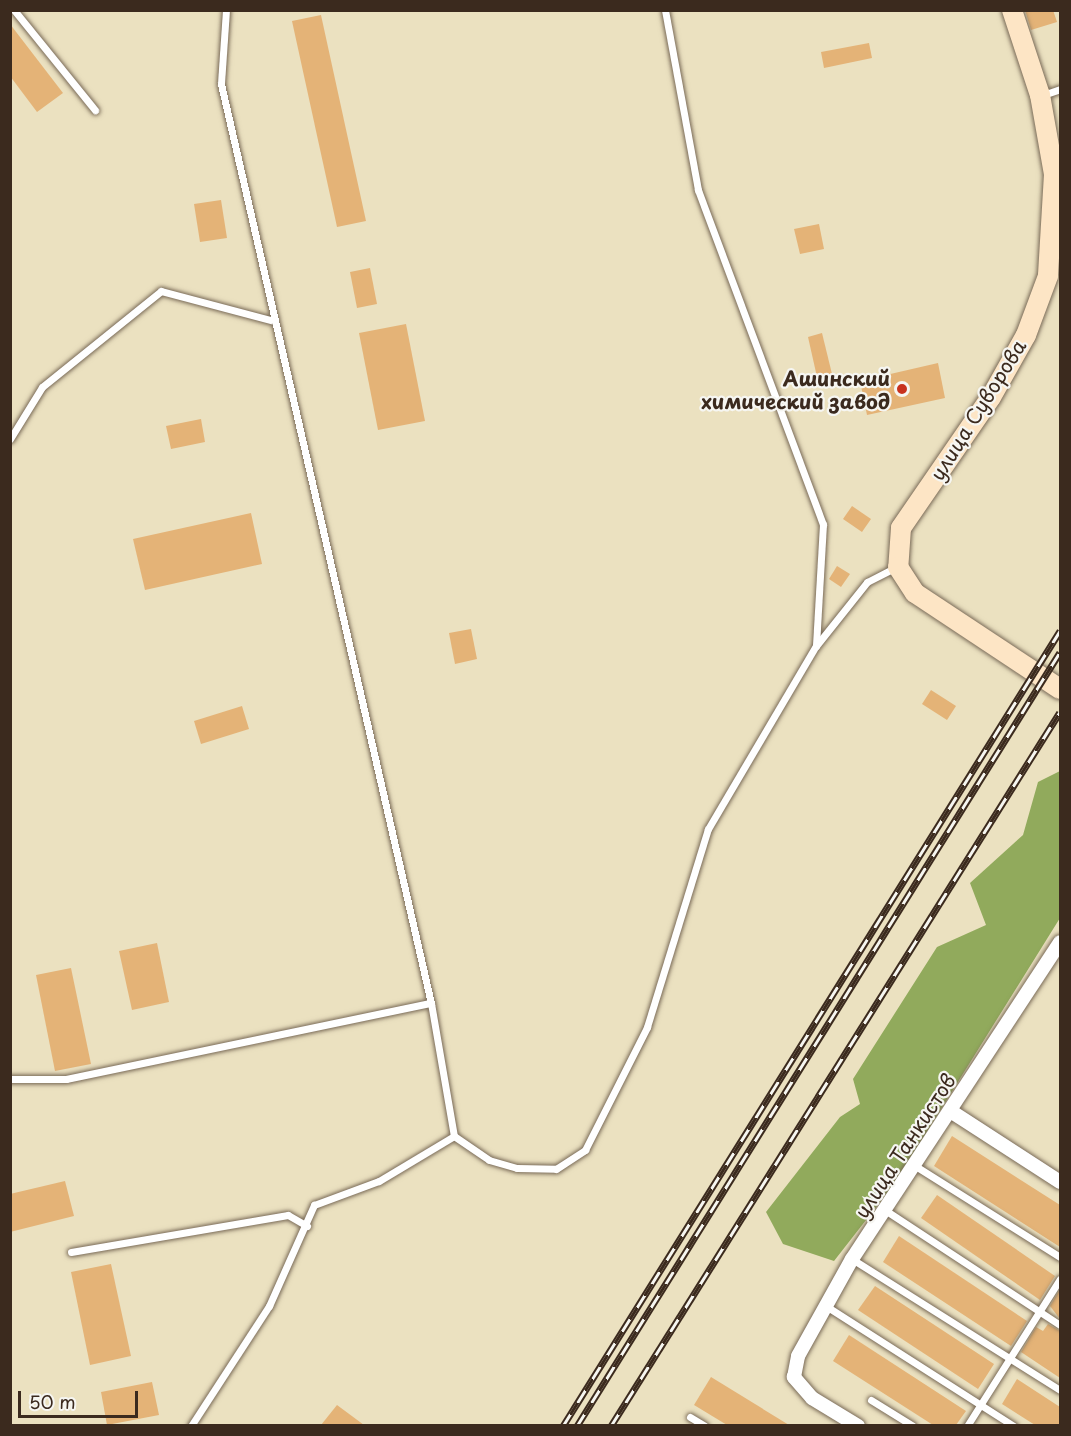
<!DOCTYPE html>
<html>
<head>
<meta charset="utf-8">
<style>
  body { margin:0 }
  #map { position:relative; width:1071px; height:1436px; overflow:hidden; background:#ebe1c0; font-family:"Playpen Sans",sans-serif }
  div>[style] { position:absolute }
  .forest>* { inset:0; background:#91aa5c }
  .building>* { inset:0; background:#e4b377 }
  .roads { filter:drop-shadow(0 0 2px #796a57) drop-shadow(0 0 2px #796a57) }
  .lane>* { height:7px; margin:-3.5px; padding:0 3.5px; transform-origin:3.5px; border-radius:3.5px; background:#fff }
  .street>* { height:14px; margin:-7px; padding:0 7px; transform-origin:7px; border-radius:7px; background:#fff }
  .secondary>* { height:20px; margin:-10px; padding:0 10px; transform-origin:10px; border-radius:10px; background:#fde5c5 }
  .rail>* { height:7px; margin-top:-3.5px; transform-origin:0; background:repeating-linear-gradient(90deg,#f6f6f2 0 14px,#3b2a1e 0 28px); box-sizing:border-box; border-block:2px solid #3b2a1e }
  .dots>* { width:16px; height:16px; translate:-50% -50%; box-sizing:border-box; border:3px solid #f6f6f2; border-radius:50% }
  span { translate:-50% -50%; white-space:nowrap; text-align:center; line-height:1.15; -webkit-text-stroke:4.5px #f6f6f2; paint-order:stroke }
  .poi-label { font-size:20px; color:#3b2a1e; font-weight:700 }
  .right { translate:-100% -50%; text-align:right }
  .street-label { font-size:20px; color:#3b2a1e }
  .frame { position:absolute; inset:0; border:12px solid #3b2a1e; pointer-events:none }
  .scale { position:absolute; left:18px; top:1391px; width:120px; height:27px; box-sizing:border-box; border:3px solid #3b2a1e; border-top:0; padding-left:8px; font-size:18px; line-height:21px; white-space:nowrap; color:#3b2a1e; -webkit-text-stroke:4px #f6f6f2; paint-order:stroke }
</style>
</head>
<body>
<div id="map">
  <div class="forest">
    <div style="clip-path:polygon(1060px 771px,1060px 918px,895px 1183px,834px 1261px,783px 1244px,766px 1212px,840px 1117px,860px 1104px,853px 1079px,937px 947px,986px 925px,970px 883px,1023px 835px,1038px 782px)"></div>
  </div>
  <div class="building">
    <div style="clip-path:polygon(1025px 10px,1053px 10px,1057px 22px,1031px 30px)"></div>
    <div style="clip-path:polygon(321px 15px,366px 221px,337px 227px,292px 21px)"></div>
    <div style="clip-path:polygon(10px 24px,63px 93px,37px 112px,10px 76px)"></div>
    <div style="clip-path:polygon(869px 43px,872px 58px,824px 68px,821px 52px)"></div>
    <div style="clip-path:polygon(221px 200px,227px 238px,200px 242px,194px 204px)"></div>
    <div style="clip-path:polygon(819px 224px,824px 249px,800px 254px,794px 229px)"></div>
    <div style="clip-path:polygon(370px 268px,377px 304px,357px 308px,350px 272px)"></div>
    <div style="clip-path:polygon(406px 324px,425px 421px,378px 430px,359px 333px)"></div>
    <div style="clip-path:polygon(822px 333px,832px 374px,817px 377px,808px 337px)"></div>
    <div style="clip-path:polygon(938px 363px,945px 398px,867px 415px,860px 381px)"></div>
    <div style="clip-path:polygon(201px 419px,205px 442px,171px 449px,166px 426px)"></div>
    <div style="clip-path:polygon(852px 506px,871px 519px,862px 532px,843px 519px)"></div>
    <div style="clip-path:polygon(251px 513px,262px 564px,145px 590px,133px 539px)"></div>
    <div style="clip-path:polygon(837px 566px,850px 574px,841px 587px,829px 579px)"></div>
    <div style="clip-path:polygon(471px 629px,477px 659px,455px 664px,449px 633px)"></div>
    <div style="clip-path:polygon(931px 690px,956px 706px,947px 720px,922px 704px)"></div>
    <div style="clip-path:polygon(242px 706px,249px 729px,201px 744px,194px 721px)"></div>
    <div style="clip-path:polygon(157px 943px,169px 1002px,132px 1010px,119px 951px)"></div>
    <div style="clip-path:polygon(71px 968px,91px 1064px,55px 1071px,36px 975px)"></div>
    <div style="clip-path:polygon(952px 1136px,1060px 1205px,1060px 1247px,934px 1166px)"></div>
    <div style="clip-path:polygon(65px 1181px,74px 1216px,10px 1232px,10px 1194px)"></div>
    <div style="clip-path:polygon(937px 1195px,1055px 1276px,1040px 1300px,921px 1218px)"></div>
    <div style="clip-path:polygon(899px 1236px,1027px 1321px,1011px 1346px,883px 1262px)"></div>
    <div style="clip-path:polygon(111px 1264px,131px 1356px,90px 1365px,71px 1272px)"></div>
    <div style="clip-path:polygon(875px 1286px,994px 1364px,978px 1389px,858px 1310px)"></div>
    <div style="clip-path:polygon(1060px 1289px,1060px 1319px,1050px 1306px)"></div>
    <div style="clip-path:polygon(1048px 1324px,1060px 1331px,1060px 1378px,1021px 1352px,1036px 1327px,1043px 1331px)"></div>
    <div style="clip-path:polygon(849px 1335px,966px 1411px,956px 1425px,933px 1425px,833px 1361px)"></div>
    <div style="clip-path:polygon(711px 1377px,789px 1425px,727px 1425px,694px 1405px)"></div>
    <div style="clip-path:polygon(1017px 1379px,1060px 1407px,1060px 1425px,1035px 1425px,1002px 1404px)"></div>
    <div style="clip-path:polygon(152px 1382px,159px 1415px,107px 1425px,101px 1392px)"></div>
    <div style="clip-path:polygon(337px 1405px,364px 1425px,321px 1425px)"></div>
  </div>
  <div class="roads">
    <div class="lane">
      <div style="left:14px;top:10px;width:129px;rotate:51deg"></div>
      <div style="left:226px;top:10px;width:74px;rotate:93.9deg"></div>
      <div style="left:221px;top:84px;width:943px;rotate:77.13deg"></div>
      <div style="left:431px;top:1003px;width:135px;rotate:80.2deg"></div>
      <div style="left:454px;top:1136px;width:42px;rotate:34.4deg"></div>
      <div style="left:489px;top:1160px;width:29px;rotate:16deg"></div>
      <div style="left:517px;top:1168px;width:39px;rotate:1deg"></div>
      <div style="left:556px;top:1169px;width:35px;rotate:-33deg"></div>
      <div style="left:585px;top:1150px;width:138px;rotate:-63.2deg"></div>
      <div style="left:647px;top:1027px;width:207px;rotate:-72.9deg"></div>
      <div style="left:708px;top:829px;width:212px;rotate:-59.5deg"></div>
      <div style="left:816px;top:646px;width:82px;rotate:-51.4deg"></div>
      <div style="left:867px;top:582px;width:31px;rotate:-27deg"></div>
      <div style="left:665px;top:10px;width:183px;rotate:79.6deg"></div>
      <div style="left:698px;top:190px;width:357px;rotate:69.5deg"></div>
      <div style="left:823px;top:524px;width:122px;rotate:93.3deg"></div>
      <div style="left:1043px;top:95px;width:18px;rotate:-19deg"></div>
      <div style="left:10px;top:439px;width:61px;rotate:-58.4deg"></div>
      <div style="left:42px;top:387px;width:153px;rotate:-38.9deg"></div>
      <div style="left:161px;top:291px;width:114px;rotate:14.8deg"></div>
      <div style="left:10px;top:1079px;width:56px"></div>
      <div style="left:66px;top:1079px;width:373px;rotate:-11.8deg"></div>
      <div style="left:917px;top:1167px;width:169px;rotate:32.2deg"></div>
      <div style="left:888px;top:1212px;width:206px;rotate:33.3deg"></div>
      <div style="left:71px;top:1252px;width:220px;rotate:-9.7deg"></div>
      <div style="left:288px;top:1215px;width:22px;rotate:30deg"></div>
      <div style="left:852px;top:1259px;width:246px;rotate:32.2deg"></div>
      <div style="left:826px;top:1306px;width:223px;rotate:32.6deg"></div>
      <div style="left:871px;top:1400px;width:49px;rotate:31.8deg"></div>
      <div style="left:690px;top:1417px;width:17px;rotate:31deg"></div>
      <div style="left:191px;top:1426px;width:143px;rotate:-57deg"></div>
      <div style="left:269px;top:1306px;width:111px;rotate:-66deg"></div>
      <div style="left:314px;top:1205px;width:69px;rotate:-20.3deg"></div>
      <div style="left:379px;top:1181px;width:87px;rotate:-31deg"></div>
      <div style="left:967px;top:1426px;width:174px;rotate:-57.7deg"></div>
    </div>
    <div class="street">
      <div style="left:952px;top:1112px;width:129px;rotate:32.9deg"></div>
      <div style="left:858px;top:1426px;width:54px;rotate:-148.7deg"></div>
      <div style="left:812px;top:1398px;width:28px;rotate:-131deg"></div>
      <div style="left:794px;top:1377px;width:21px;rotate:-79deg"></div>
      <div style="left:798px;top:1356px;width:111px;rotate:-60.9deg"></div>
      <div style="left:852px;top:1259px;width:379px;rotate:-56.7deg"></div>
    </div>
    <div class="secondary">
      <div style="left:1012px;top:10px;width:89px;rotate:71.8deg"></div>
      <div style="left:1040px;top:95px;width:80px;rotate:80deg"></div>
      <div style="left:1054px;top:174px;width:102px;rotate:93.4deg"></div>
      <div style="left:1048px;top:276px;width:63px;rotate:110.4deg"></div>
      <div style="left:1026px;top:335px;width:71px;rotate:119.4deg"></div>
      <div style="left:991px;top:397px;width:159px;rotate:124.5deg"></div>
      <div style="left:901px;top:528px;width:39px;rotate:94deg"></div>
      <div style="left:898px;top:567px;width:31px;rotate:57deg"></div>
      <div style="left:915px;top:593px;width:174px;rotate:33.5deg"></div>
    </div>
  </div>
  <div class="rail">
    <div style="left:563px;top:1426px;width:938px;rotate:-57.99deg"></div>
    <div style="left:577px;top:1426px;width:912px;rotate:-58.03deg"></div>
    <div style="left:611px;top:1426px;width:843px;rotate:-57.84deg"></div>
  </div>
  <div class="dots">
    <div style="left:902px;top:389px;background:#c8321e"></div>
  </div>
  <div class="poi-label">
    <span class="right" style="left:890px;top:390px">Ашинский<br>химический завод</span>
  </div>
  <div class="street-label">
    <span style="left:978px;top:410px;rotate:-58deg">улица Суворова</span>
    <span style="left:905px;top:1146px;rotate:-57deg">улица Танкистов</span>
  </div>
  <div class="frame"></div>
  <div class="scale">50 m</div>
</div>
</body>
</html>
